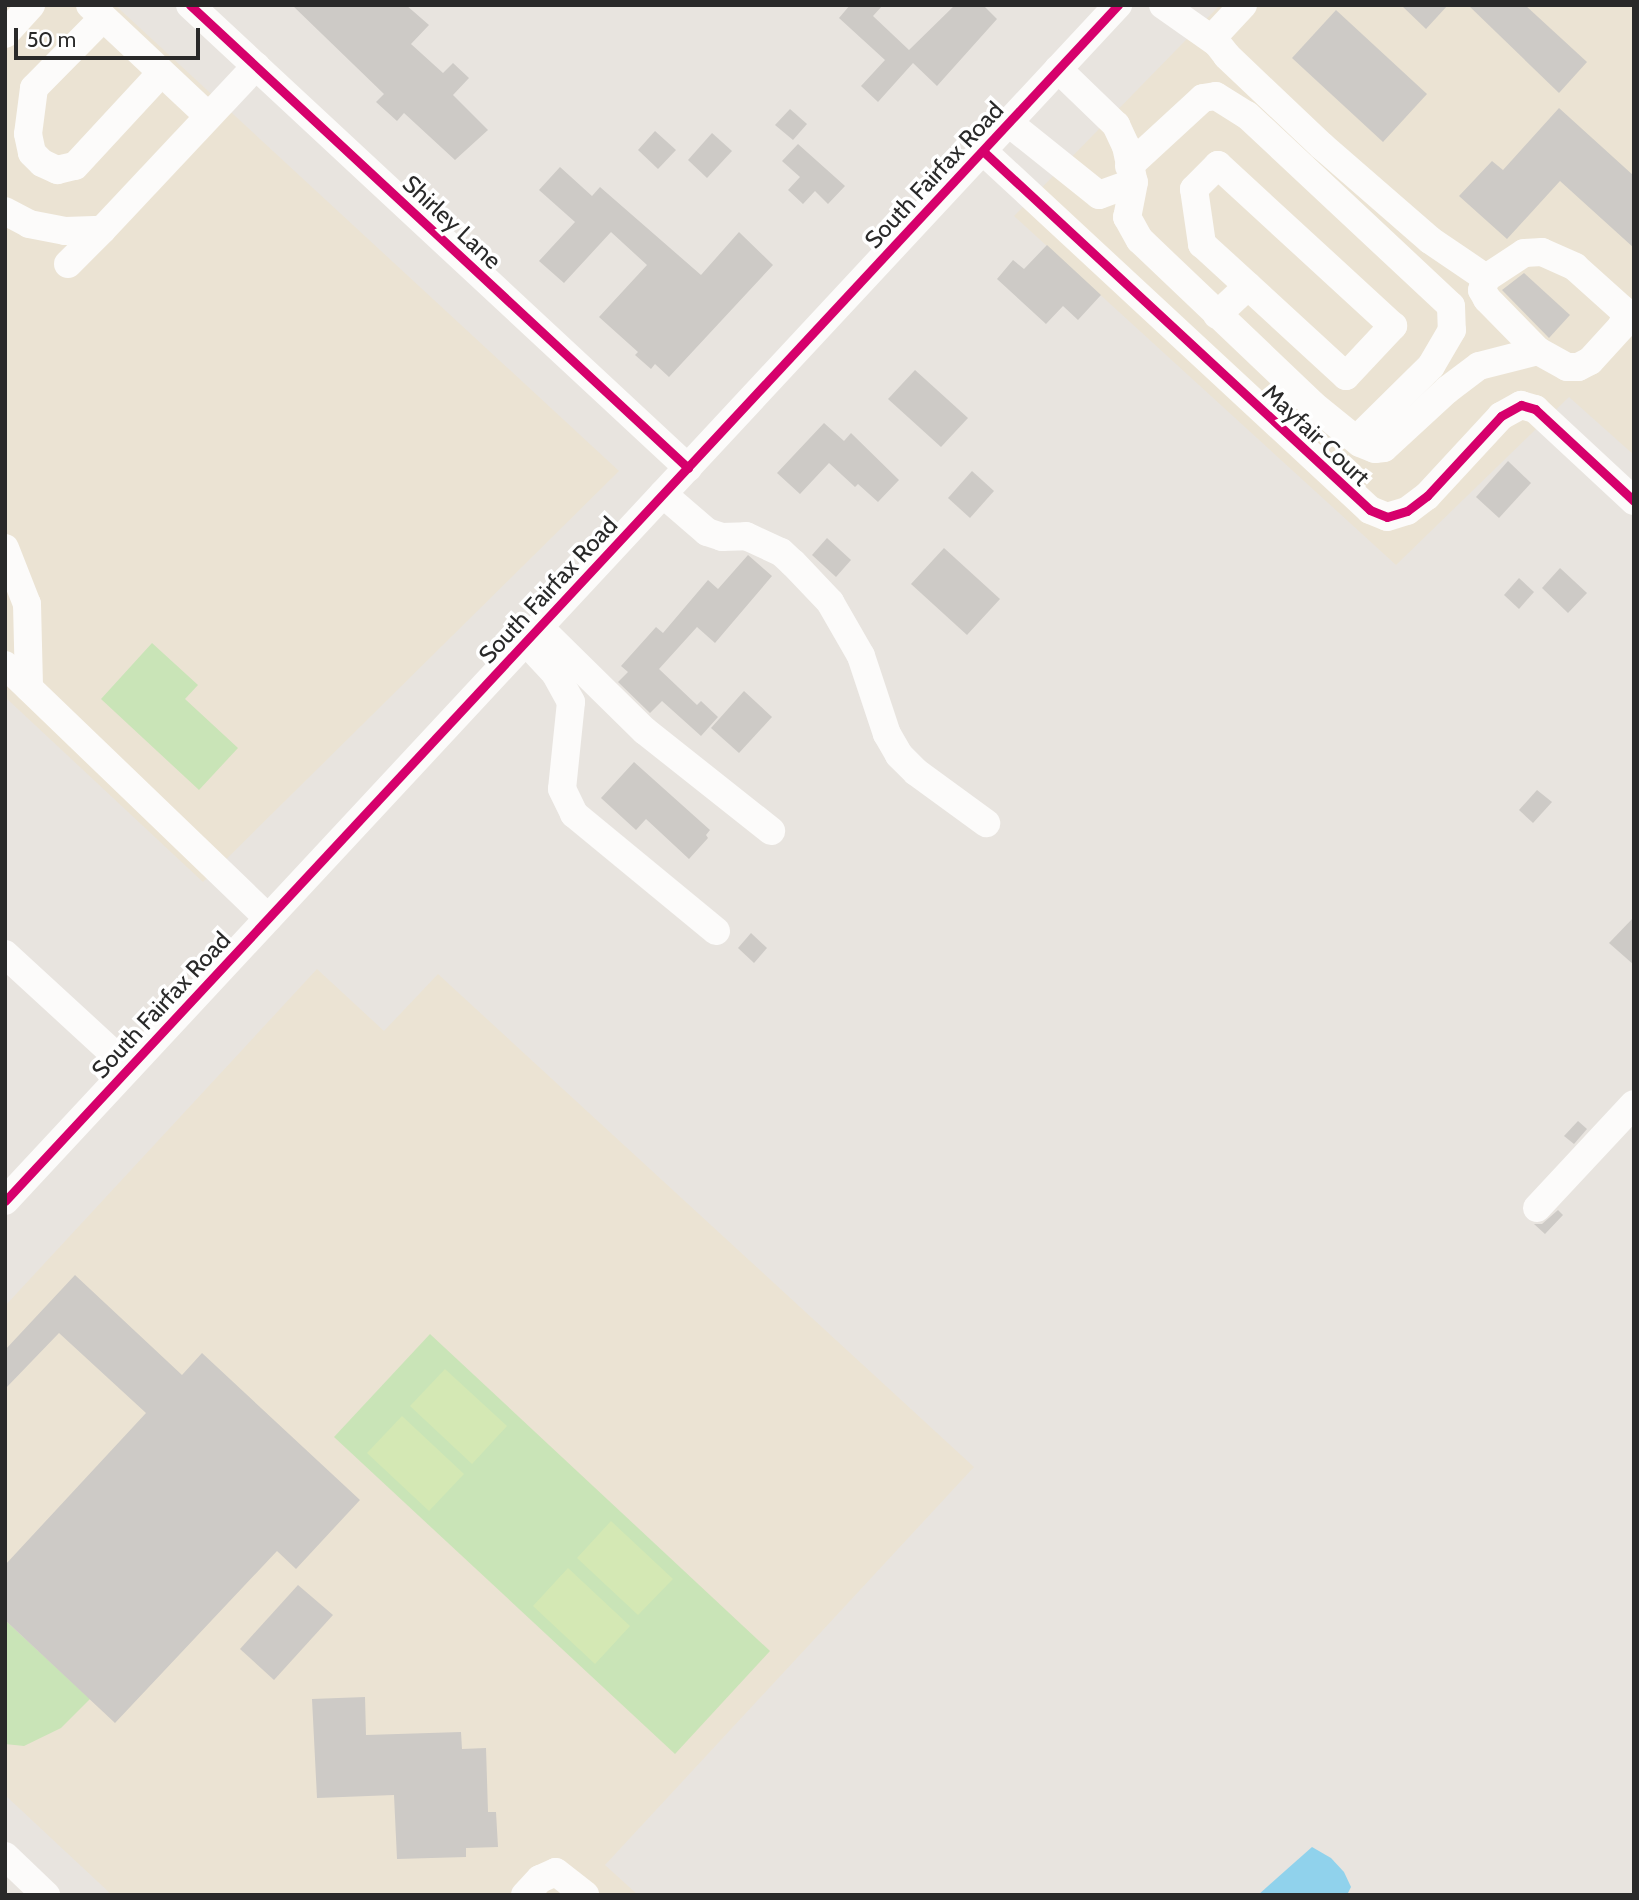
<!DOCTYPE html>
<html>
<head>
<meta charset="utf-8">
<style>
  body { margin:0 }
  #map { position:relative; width:1639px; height:1900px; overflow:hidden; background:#e8e4df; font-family:Cabin,sans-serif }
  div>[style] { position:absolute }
  .education>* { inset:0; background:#ebe3d3 }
  .green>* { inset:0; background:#c9e4b7 }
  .pitch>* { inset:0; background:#d4e8b4 }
  .water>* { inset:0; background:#90d2ec }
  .building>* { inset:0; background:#cdcac6 }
  .minor>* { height:28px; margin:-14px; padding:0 14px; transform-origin:14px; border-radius:14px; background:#fcfbfa }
  .cycleway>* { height:9px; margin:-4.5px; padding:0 4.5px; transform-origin:4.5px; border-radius:4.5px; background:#d6006c }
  span { translate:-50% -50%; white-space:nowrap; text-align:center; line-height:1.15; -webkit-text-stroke:7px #fff; paint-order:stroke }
  .street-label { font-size:24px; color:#292929 }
  .frame { position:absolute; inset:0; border:7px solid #292929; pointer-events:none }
  .scale { position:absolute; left:14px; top:28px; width:186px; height:32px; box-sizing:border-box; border:4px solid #292929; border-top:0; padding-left:9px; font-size:21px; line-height:24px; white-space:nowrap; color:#292929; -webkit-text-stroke:5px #fff; paint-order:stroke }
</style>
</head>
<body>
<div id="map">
  <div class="education">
    <div style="clip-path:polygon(5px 5px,115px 5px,619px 471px,203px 882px,5px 697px)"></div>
    <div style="clip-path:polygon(1220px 5px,1634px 5px,1634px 455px,1569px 397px,1396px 565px,1014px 216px)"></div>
    <div style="clip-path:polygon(317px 969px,384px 1031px,438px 974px,974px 1467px,605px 1865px,638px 1895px,112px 1895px,5px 1795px,5px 1306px)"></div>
  </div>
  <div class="green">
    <div style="clip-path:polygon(152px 643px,198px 685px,185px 699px,238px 748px,199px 790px,101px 699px)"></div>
    <div style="clip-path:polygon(430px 1334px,770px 1651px,675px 1754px,334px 1437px)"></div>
    <div style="clip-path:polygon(5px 1620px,90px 1699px,61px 1728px,24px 1746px,5px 1744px)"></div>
  </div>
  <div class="pitch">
    <div style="clip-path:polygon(445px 1369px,507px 1426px,472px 1464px,410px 1406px)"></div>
    <div style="clip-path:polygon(402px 1416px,464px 1474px,429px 1511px,367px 1453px)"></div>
    <div style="clip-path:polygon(611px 1521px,673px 1579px,638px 1615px,577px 1558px)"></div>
    <div style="clip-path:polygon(568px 1568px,630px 1626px,595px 1664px,533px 1606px)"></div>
  </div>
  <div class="water">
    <div style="clip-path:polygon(1312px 1847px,1331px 1858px,1344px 1872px,1351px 1887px,1347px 1895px,1258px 1895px)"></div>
  </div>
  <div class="building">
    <div style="clip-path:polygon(292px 5px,406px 5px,429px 25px,411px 44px,443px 73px,453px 63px,469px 78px,453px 95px,488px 130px,455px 160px,404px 113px,397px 121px,376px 102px,384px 94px)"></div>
    <div style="clip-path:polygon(850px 5px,883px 5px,873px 16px,909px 50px,955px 5px,983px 5px,997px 19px,937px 86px,913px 63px,878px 102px,861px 86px,885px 60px,839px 18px)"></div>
    <div style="clip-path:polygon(1401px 5px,1448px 5px,1426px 29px)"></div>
    <div style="clip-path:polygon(1468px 5px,1525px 5px,1587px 62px,1559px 93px)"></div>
    <div style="clip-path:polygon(1336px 10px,1427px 94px,1383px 142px,1292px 58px)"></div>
    <div style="clip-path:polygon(1559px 108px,1634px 176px,1634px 248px,1560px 181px,1507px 239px,1459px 196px,1492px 161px,1503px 170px)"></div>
    <div style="clip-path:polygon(790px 109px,807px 124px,793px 140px,775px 125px)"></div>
    <div style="clip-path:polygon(655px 131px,676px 150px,658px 169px,638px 150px)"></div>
    <div style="clip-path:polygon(712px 133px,732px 151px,707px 178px,688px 160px)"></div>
    <div style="clip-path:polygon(798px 144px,845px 186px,828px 204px,815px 191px,803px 204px,788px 190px,800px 177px,782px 161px)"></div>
    <div style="clip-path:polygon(560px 167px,592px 196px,600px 187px,701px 275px,739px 232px,773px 265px,669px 377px,655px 364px,651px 369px,635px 355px,638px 352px,599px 317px,647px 265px,611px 232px,564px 283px,539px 261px,575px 222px,539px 190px)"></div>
    <div style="clip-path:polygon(1047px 245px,1101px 295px,1078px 320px,1063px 306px,1046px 324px,997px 279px,1013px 260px,1024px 269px)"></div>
    <div style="clip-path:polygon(1524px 273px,1570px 315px,1549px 338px,1502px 290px)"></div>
    <div style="clip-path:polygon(915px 370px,968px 418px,941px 447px,888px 399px)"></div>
    <div style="clip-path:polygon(824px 423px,844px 441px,851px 433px,899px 480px,878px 502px,858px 484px,855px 487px,829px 463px,800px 494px,777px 473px)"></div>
    <div style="clip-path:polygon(1508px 461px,1531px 483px,1499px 518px,1476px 497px)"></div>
    <div style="clip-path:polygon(972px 471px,994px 491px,970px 518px,948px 498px)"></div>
    <div style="clip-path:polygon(827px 538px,851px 560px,836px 577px,812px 555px)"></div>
    <div style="clip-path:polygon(944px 548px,1000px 599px,967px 635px,911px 584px)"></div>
    <div style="clip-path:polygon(748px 555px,772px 576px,715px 643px,697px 627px,659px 669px,697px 705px,701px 701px,718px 717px,701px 736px,662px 701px,650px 713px,618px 682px,628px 672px,621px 666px,656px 627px,663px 633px,708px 580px,718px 589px)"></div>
    <div style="clip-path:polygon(1560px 568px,1587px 593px,1568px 613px,1542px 588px)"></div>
    <div style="clip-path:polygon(1519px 578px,1534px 592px,1519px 609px,1504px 595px)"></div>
    <div style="clip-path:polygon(744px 691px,772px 717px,739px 753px,711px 728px)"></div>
    <div style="clip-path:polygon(634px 762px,710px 830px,706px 835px,708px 838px,689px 859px,646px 819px,636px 830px,601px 798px)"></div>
    <div style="clip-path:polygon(1537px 790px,1552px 802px,1533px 823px,1519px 810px)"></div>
    <div style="clip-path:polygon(1634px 917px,1634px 965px,1609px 943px)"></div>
    <div style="clip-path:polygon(751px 933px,767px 948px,754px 963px,738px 948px)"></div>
    <div style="clip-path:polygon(1578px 1121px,1587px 1129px,1574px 1144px,1564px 1136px)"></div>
    <div style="clip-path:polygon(1558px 1210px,1563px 1215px,1545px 1234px,1534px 1224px,1542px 1224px)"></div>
    <div style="clip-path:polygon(75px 1275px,182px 1375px,202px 1353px,360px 1500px,296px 1569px,277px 1551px,115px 1723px,5px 1620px,5px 1565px,146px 1413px,59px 1333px,5px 1389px,5px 1350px)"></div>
    <div style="clip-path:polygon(298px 1585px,333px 1615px,274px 1680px,240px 1649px)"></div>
    <div style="clip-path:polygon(365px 1697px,366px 1735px,461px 1732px,462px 1749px,486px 1748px,488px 1812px,496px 1812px,498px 1847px,466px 1848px,466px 1857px,397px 1859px,394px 1795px,317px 1798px,312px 1699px)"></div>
  </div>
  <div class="minor">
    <div style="left:90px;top:5px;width:162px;rotate:43.2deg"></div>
    <div style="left:190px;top:5px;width:680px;rotate:42.91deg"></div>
    <div style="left:1163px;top:5px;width:66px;rotate:35.1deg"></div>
    <div style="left:1243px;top:5px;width:40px;rotate:133deg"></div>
    <div style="left:1216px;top:34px;width:9px;rotate:84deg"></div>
    <div style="left:1217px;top:43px;width:16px;rotate:52deg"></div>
    <div style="left:1227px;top:56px;width:131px;rotate:43.5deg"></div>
    <div style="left:1322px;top:146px;width:143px;rotate:41deg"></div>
    <div style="left:1430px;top:240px;width:68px;rotate:34.2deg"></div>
    <div style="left:103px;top:18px;width:98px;rotate:134.6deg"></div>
    <div style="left:34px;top:88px;width:46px;rotate:97.4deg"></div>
    <div style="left:28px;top:134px;width:19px;rotate:78deg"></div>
    <div style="left:32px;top:153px;width:14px;rotate:45deg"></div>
    <div style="left:42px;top:163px;width:17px;rotate:25deg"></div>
    <div style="left:57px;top:170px;width:18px;rotate:-13deg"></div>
    <div style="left:75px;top:166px;width:127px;rotate:-47.2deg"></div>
    <div style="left:5px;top:34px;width:39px;rotate:-48deg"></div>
    <div style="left:1058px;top:69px;width:81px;rotate:44deg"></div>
    <div style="left:1116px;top:125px;width:23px;rotate:65deg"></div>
    <div style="left:1126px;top:146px;width:34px;rotate:78deg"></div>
    <div style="left:1009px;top:123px;width:115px;rotate:38.7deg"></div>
    <div style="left:1099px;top:195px;width:37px;rotate:-20deg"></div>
    <div style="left:1134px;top:182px;width:36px;rotate:101deg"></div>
    <div style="left:1127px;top:217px;width:26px;rotate:61deg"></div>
    <div style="left:1140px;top:240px;width:238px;rotate:43.6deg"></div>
    <div style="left:1312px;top:404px;width:62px;rotate:39.1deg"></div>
    <div style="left:1360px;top:443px;width:16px;rotate:22deg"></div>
    <div style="left:1375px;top:449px;width:9px;rotate:-6deg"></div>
    <div style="left:1384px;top:448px;width:86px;rotate:-42.6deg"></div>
    <div style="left:1447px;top:390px;width:40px;rotate:-37deg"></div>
    <div style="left:1479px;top:366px;width:61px;rotate:-14.3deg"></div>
    <div style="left:984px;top:152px;width:526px;rotate:42.84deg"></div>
    <div style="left:1370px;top:510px;width:18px;rotate:22deg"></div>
    <div style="left:1387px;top:517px;width:21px;rotate:-17deg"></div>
    <div style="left:1407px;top:511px;width:25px;rotate:-37deg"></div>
    <div style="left:1427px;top:496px;width:109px;rotate:-47.2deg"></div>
    <div style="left:1501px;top:416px;width:23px;rotate:-29deg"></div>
    <div style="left:1521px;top:405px;width:15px;rotate:16deg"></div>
    <div style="left:1535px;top:409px;width:135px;rotate:42.9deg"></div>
    <div style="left:1129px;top:166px;width:100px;rotate:-42.6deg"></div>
    <div style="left:1203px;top:98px;width:13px;rotate:-9deg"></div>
    <div style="left:1216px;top:96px;width:36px;rotate:32deg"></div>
    <div style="left:1247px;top:115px;width:279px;rotate:43.1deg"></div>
    <div style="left:1451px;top:306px;width:24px;rotate:88deg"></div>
    <div style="left:1452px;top:330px;width:42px;rotate:120.3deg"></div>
    <div style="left:1431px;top:366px;width:105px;rotate:135.4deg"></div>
    <div style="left:5px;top:211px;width:27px;rotate:28deg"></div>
    <div style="left:29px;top:224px;width:37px;rotate:11deg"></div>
    <div style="left:65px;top:231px;width:37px;rotate:-2deg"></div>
    <div style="left:102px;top:230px;width:225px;rotate:-46.8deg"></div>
    <div style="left:1542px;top:252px;width:36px;rotate:24deg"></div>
    <div style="left:1575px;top:267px;width:64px;rotate:41.9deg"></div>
    <div style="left:1623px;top:310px;width:6px;rotate:72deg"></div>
    <div style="left:1625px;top:316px;width:10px;rotate:107deg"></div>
    <div style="left:1622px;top:326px;width:47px;rotate:132.4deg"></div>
    <div style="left:1590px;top:361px;width:13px;rotate:153deg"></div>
    <div style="left:1578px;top:367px;width:11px;rotate:180deg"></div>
    <div style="left:1567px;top:367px;width:33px;rotate:-151deg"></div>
    <div style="left:1538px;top:351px;width:73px;rotate:-134.4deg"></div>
    <div style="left:1487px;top:299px;width:10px;rotate:-119deg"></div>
    <div style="left:1482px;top:290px;width:13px;rotate:-72deg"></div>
    <div style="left:1486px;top:278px;width:45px;rotate:-33.3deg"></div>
    <div style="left:1524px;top:253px;width:18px;rotate:-3deg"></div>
    <div style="left:68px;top:264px;width:48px;rotate:-45deg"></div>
    <div style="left:1217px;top:315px;width:42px;rotate:-43.1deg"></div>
    <div style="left:1248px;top:286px;width:133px;rotate:42.6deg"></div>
    <div style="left:1346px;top:376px;width:69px;rotate:-46.8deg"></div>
    <div style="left:1393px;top:326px;width:238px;rotate:-137.4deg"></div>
    <div style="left:1218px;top:165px;width:34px;rotate:135deg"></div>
    <div style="left:1194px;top:189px;width:56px;rotate:81.7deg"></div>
    <div style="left:1202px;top:244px;width:62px;rotate:42.4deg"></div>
    <div style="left:663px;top:494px;width:58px;rotate:40.8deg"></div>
    <div style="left:707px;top:532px;width:16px;rotate:18deg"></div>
    <div style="left:722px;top:537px;width:24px;rotate:-2deg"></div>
    <div style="left:746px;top:536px;width:38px;rotate:25deg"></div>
    <div style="left:781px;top:552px;width:16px;rotate:43deg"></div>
    <div style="left:793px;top:563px;width:54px;rotate:46.5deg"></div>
    <div style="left:830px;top:602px;width:62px;rotate:60.1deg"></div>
    <div style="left:861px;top:656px;width:82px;rotate:71.6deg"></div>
    <div style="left:887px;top:734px;width:24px;rotate:60deg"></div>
    <div style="left:899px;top:755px;width:24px;rotate:45deg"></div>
    <div style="left:916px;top:772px;width:87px;rotate:36.1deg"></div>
    <div style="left:5px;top:548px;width:60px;rotate:68.6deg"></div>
    <div style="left:27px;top:604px;width:84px;rotate:88.6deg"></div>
    <div style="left:539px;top:627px;width:148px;rotate:44.5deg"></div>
    <div style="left:645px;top:731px;width:161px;rotate:38.4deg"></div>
    <div style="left:526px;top:642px;width:42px;rotate:46.9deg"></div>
    <div style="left:555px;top:673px;width:33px;rotate:61deg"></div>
    <div style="left:571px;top:702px;width:87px;rotate:95.9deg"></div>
    <div style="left:562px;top:789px;width:28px;rotate:64deg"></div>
    <div style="left:574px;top:814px;width:184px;rotate:39.5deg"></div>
    <div style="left:5px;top:665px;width:365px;rotate:43.9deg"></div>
    <div style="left:5px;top:954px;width:168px;rotate:42.6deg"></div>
    <div style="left:5px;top:1201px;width:1634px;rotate:-47.06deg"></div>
    <div style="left:1537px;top:1208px;width:142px;rotate:-47deg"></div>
    <div style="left:5px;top:1856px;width:57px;rotate:43.6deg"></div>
    <div style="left:525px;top:1895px;width:22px;rotate:-47deg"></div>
    <div style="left:540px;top:1879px;width:17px;rotate:-24deg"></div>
    <div style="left:556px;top:1872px;width:37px;rotate:38deg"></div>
  </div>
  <div class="cycleway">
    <div style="left:190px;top:5px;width:680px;rotate:42.91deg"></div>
    <div style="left:984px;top:152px;width:526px;rotate:42.84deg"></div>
    <div style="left:1370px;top:510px;width:18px;rotate:22deg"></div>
    <div style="left:1387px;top:517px;width:21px;rotate:-17deg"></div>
    <div style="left:1407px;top:511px;width:25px;rotate:-37deg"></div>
    <div style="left:1427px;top:496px;width:109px;rotate:-47.2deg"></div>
    <div style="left:1501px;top:416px;width:23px;rotate:-29deg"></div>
    <div style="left:1521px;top:405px;width:15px;rotate:16deg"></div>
    <div style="left:1535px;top:409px;width:135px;rotate:42.9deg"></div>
    <div style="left:5px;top:1201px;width:1634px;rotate:-47.06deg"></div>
  </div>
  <div class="street-label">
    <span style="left:934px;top:175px;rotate:-47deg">South Fairfax Road</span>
    <span style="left:452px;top:222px;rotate:43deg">Shirley Lane</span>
    <span style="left:1316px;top:435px;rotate:43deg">Mayfair Court</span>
    <span style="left:548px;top:590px;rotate:-47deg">South Fairfax Road</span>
    <span style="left:161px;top:1005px;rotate:-47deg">South Fairfax Road</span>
  </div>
  <div class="frame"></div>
  <div class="scale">50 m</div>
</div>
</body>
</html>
